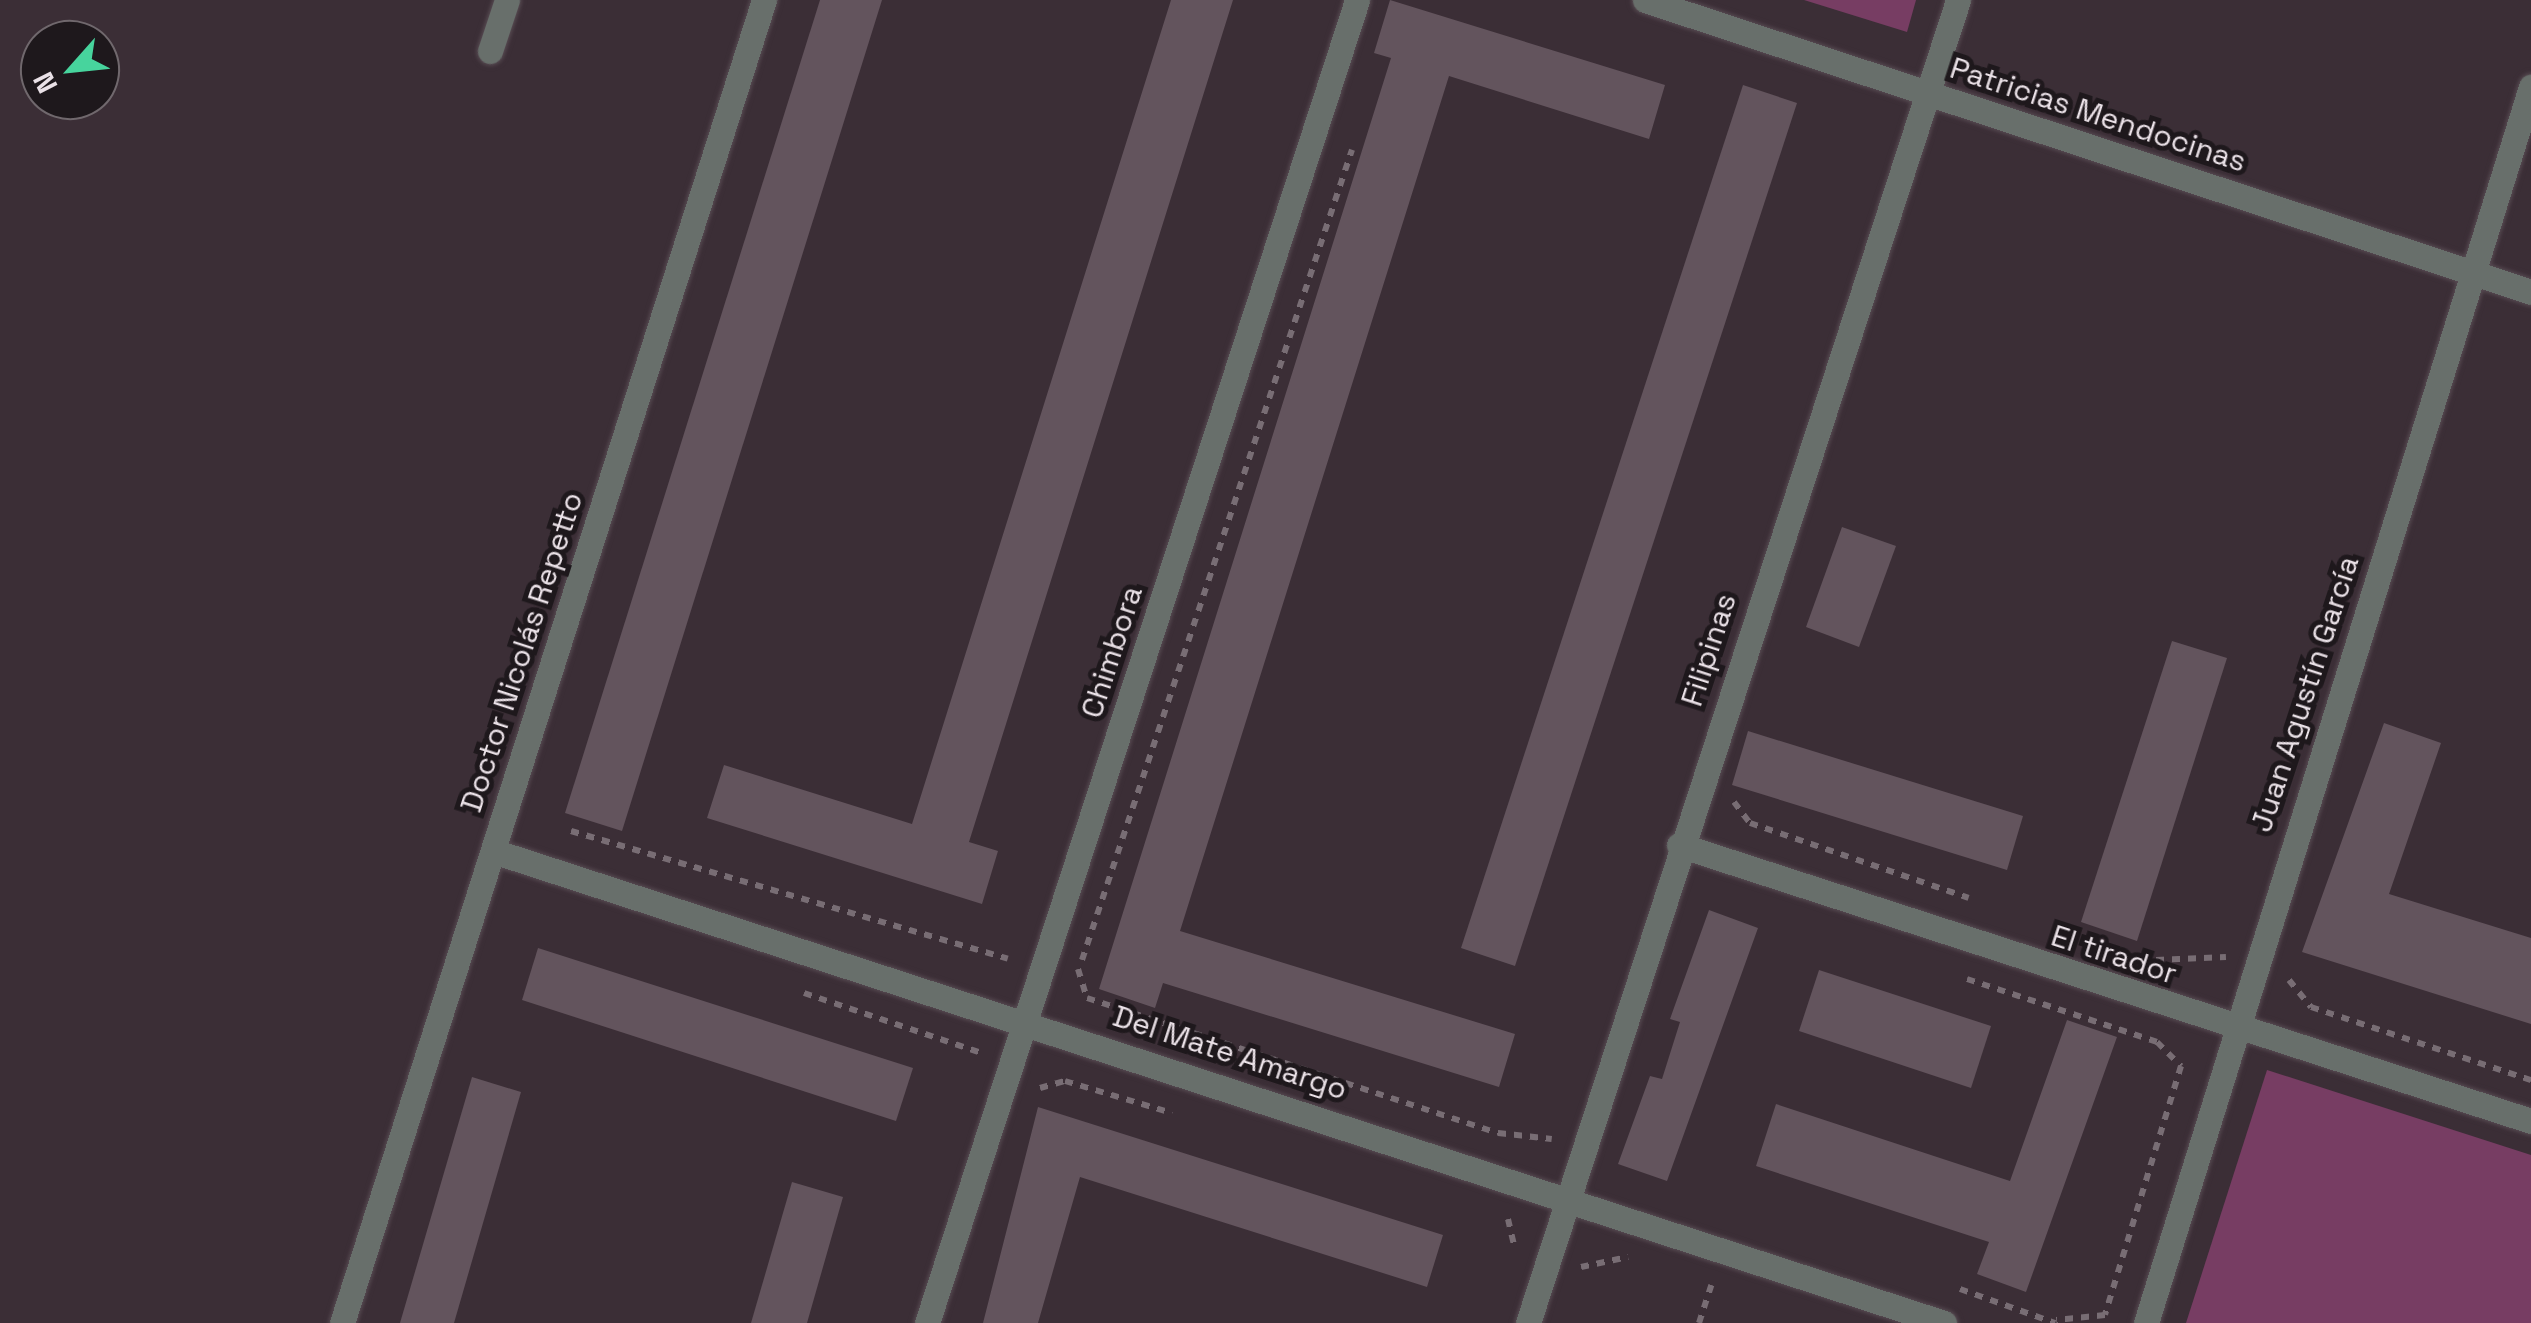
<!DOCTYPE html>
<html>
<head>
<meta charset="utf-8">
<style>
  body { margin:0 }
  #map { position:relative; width:2531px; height:1323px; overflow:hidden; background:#3b2e36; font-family:"Space Grotesk",sans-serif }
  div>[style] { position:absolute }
  .green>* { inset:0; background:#773d63 }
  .building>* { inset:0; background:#63545d }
  .path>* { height:6px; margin-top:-3px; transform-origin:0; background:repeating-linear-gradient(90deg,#786d74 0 8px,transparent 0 16px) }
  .roads { filter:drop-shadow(0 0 2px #574b52) drop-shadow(0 0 2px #574b52) }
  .minor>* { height:25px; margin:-12.5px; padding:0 12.5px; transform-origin:12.5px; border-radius:12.5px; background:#686f6b }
  .tertiary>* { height:25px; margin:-12.5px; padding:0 12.5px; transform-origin:12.5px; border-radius:12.5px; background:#686f6b }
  span { translate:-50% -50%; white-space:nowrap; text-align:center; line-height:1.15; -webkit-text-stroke:10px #1e181c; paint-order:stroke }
  .street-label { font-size:30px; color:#eae1e7 }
  .north { position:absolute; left:20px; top:20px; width:100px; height:100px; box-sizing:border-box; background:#1e181c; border:2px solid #70686d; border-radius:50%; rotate:243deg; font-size:28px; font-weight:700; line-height:40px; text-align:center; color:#eae1e7 }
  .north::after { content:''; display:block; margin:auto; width:35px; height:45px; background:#47d49d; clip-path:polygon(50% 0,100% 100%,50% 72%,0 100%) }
</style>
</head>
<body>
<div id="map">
  <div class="green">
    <div style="clip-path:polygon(1804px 0,1916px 0,1907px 32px)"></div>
    <div style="clip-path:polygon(2267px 1070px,2531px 1155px,2531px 1323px,2186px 1323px)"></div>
  </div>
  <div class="building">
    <div style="clip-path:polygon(820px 0,882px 0,622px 831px,565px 813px)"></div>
    <div style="clip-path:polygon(1171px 0,1233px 0,969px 842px,998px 851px,982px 904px,707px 818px,724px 765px,912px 824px)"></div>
    <div style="clip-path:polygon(1390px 0,1665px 85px,1649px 139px,1449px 76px,1180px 931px,1515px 1034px,1499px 1087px,1163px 983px,1155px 1008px,1099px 989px,1391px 58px,1374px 53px)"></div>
    <div style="clip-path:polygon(1743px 85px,1797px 103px,1515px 966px,1461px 948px)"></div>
    <div style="clip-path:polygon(1842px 527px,1896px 546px,1859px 647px,1806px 627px)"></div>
    <div style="clip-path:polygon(2172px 641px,2227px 658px,2137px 941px,2081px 922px)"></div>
    <div style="clip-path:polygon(2384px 723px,2441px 743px,2389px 894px,2531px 938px,2531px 1024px,2302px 952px)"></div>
    <div style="clip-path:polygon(1748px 731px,2023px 816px,2007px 870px,1732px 785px)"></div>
    <div style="clip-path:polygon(1709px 910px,1758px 928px,1667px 1181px,1618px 1164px,1650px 1076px,1662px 1079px,1680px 1022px,1670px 1019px)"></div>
    <div style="clip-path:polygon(538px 948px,913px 1068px,896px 1121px,522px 1000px)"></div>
    <div style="clip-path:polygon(1819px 970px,1991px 1026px,1971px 1088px,1799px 1031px)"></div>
    <div style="clip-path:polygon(2067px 1020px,2117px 1037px,2026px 1292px,1977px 1274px,1989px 1242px,1756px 1166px,1776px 1104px,2010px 1181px)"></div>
    <div style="clip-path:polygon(472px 1077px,521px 1092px,454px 1323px,400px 1323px)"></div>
    <div style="clip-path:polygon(1038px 1107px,1443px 1235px,1427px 1287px,1080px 1177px,1038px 1323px,983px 1323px)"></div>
    <div style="clip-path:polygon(792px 1182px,843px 1197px,807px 1323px,751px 1323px)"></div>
  </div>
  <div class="path">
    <div style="left:1734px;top:802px;width:26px;rotate:53deg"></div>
    <div style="left:1750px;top:823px;width:231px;rotate:18.9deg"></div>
    <div style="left:571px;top:831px;width:455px;rotate:16.3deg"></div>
    <div style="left:1082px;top:960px;width:854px;rotate:-71.57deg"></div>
    <div style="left:2156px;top:960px;width:70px;rotate:-2.5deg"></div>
    <div style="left:1078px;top:969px;width:30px;rotate:73deg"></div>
    <div style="left:1087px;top:998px;width:433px;rotate:18.2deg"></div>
    <div style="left:1498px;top:1133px;width:54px;rotate:6.3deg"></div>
    <div style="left:1967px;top:979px;width:200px;rotate:18.3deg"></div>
    <div style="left:2157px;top:1042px;width:34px;rotate:45deg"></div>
    <div style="left:2181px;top:1066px;width:260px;rotate:107deg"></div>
    <div style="left:2105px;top:1315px;width:49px;rotate:174.2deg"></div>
    <div style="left:2289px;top:980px;width:35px;rotate:51deg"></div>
    <div style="left:2311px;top:1007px;width:232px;rotate:18.4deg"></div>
    <div style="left:804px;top:993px;width:187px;rotate:18.7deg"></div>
    <div style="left:1040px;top:1088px;width:26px;rotate:-16deg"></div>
    <div style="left:1065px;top:1081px;width:112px;rotate:16.7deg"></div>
    <div style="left:1508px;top:1219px;width:26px;rotate:77deg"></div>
    <div style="left:1581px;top:1267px;width:48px;rotate:-12deg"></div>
    <div style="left:1960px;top:1289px;width:101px;rotate:19.7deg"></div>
    <div style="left:1699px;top:1323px;width:40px;rotate:-72deg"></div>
  </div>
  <div class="roads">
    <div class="minor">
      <div style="left:1645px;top:0;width:933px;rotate:18.24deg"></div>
      <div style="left:490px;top:51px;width:54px;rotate:-71.6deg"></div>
      <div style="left:1679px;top:845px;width:896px;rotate:17.95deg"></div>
      <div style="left:493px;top:851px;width:1526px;rotate:18.02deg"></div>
      <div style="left:927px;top:1323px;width:1391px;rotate:-71.99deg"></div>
      <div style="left:1528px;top:1323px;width:1391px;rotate:-71.99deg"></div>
      <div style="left:2146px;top:1323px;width:1295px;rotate:-72.7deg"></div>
    </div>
    <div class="tertiary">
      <div style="left:342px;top:1323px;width:1389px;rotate:-72.31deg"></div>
    </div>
  </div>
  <div class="street-label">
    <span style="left:2098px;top:115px;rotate:18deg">Patricias Mendocinas</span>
    <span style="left:1709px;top:650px;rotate:-72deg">Filipinas</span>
    <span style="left:522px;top:652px;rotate:-72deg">Doctor Nicolás Repetto</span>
    <span style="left:1112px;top:652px;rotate:-72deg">Chimbora</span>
    <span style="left:2305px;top:694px;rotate:-72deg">Juan Agustín García</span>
    <span style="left:2114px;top:955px;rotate:18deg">El tirador</span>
    <span style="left:1230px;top:1053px;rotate:18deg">Del Mate Amargo</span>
  </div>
  <div class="north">N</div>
</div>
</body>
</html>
